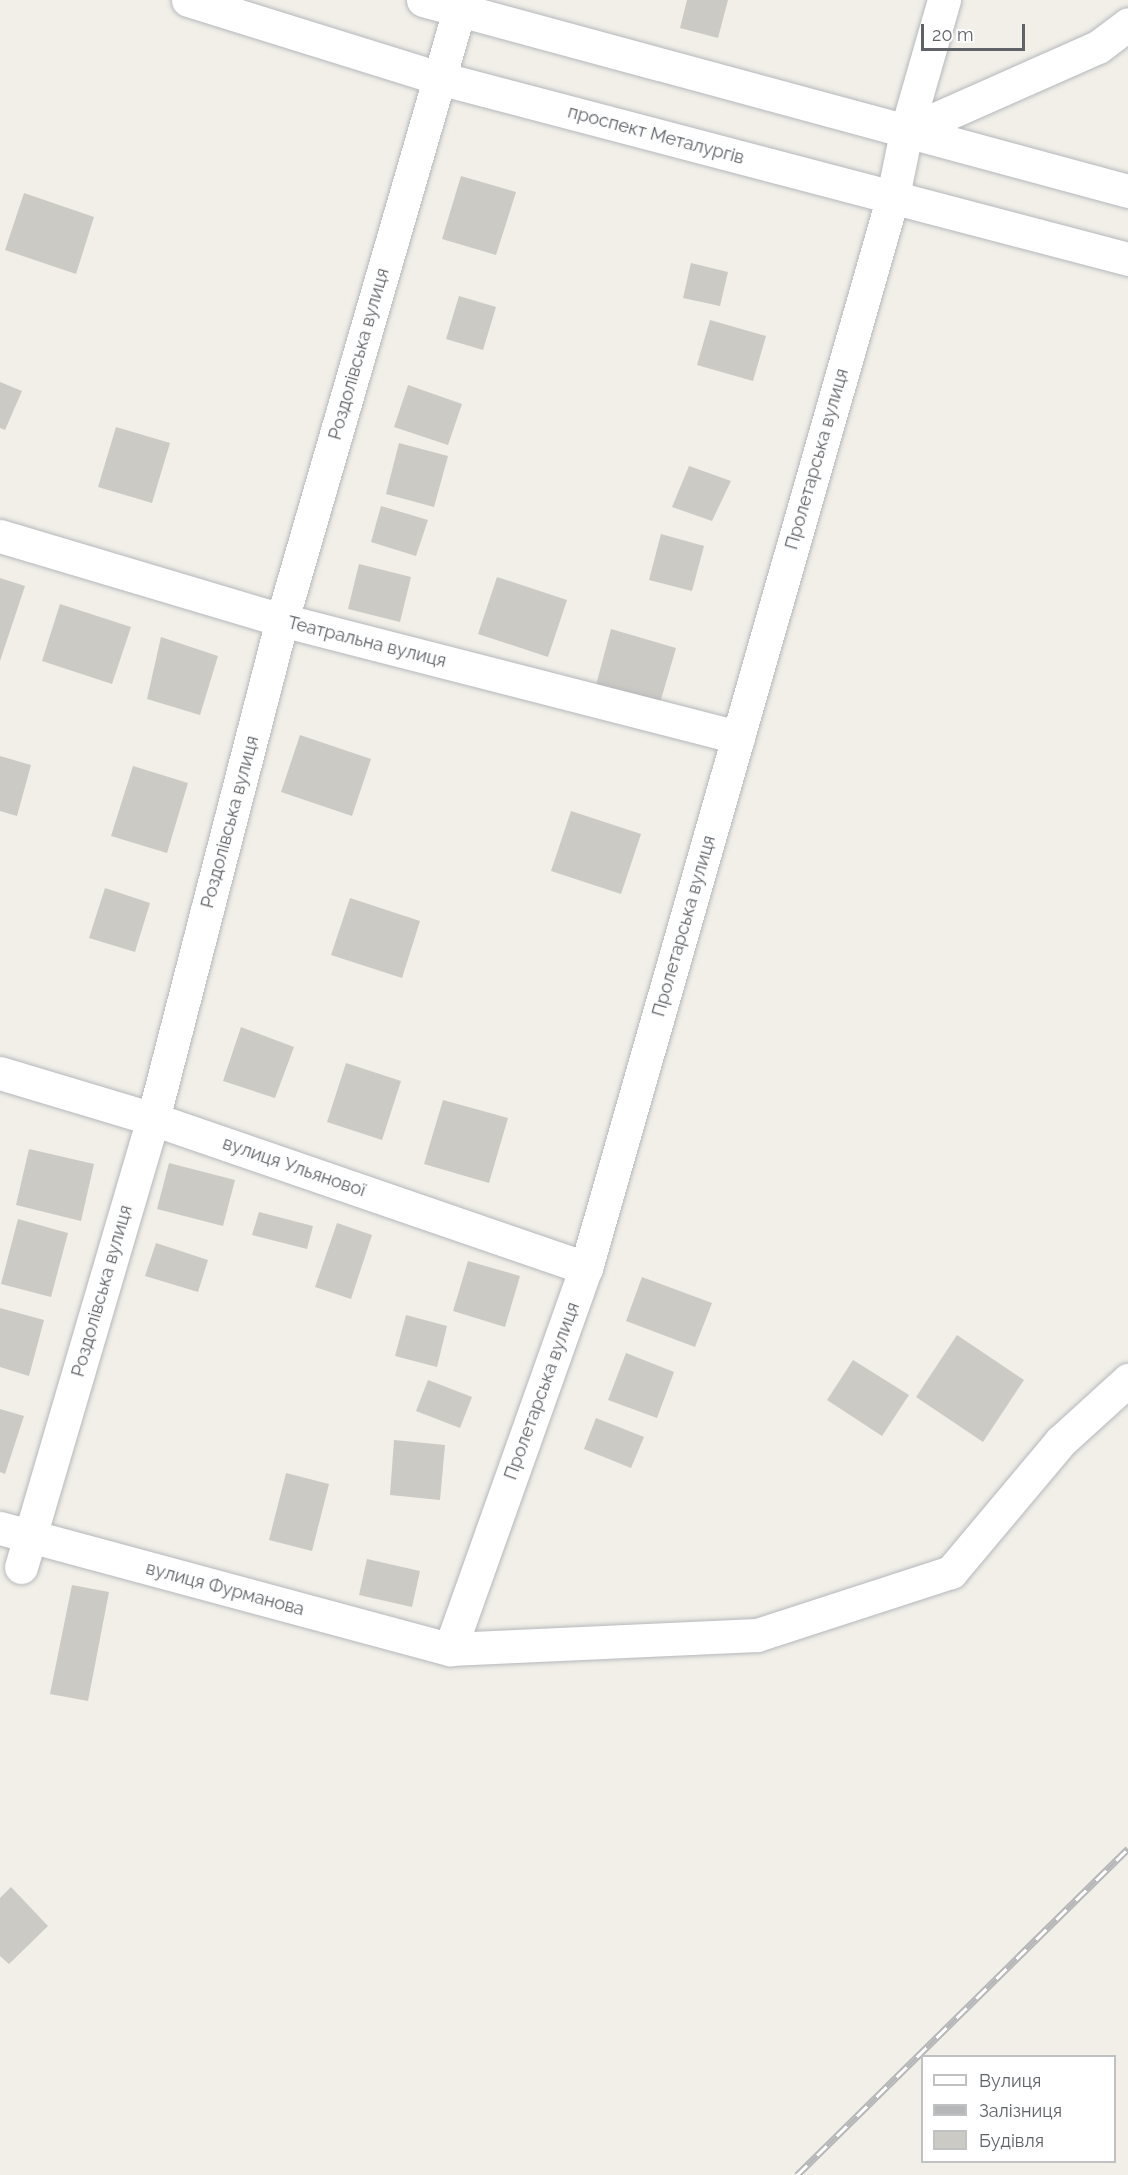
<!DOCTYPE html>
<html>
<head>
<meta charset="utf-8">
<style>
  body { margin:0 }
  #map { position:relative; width:1128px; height:2175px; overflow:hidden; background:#f1efe8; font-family:Raleway,sans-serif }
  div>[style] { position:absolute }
  .building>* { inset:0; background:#cccac5 }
  .roads { filter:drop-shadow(0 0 2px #b5b8bc) drop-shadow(0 0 2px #b5b8bc) }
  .minor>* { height:33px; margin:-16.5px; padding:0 16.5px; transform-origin:16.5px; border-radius:16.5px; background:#fff }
  .rail>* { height:7px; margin-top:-3.5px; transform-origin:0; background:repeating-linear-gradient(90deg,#fff 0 14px,#b6b7b8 0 28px); box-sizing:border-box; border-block:2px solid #b6b7b8 }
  span { translate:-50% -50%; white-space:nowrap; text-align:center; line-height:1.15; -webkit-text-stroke:5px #fff; paint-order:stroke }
  .street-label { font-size:18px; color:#5f6368 }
  .legend { position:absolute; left:921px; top:2055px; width:195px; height:108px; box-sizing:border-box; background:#fff; border:2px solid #bfc1c3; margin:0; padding:8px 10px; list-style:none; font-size:18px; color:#5f6368 }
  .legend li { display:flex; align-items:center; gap:12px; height:30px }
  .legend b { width:30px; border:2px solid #bfc1c3 }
  .scale { position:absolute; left:921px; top:24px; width:104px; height:27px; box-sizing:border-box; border:3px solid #5f6368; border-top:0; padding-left:8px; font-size:18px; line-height:21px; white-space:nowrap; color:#5f6368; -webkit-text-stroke:4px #fff; paint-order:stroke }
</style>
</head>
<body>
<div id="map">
  <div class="building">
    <div style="clip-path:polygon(687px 0,728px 0,718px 38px,680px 28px)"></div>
    <div style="clip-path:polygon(461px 176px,516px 192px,496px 255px,442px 239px)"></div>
    <div style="clip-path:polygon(24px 193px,94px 217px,76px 274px,5px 250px)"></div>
    <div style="clip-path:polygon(691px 263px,728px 272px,720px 306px,683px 298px)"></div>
    <div style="clip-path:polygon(459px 296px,496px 307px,483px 350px,446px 339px)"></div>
    <div style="clip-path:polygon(710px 320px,766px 336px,753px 381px,697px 365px)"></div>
    <div style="clip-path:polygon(0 382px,22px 391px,5px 430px,0 428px)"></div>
    <div style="clip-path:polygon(408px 385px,462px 404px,448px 445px,394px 427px)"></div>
    <div style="clip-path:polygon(116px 427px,170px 443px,152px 503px,98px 487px)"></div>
    <div style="clip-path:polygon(399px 443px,448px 456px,434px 507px,386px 494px)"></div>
    <div style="clip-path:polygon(689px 466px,731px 481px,712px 521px,672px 507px)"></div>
    <div style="clip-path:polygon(381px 506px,428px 520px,416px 556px,371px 542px)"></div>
    <div style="clip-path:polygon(661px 534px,704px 546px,692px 591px,649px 580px)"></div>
    <div style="clip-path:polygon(359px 564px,411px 577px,400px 622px,348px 609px)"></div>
    <div style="clip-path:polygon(497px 577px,567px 600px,548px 657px,478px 634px)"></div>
    <div style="clip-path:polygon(0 578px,25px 586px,0 661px)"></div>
    <div style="clip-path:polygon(60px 604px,131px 627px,112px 684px,42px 661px)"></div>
    <div style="clip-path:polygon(611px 629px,676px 648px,660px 703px,596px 685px)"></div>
    <div style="clip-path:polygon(161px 637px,218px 656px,200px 715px,147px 699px)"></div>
    <div style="clip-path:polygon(300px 735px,371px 759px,352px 816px,281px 792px)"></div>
    <div style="clip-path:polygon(0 756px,31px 765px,17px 816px,0 811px)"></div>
    <div style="clip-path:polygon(133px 766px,188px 783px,167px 853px,111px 836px)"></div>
    <div style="clip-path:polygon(571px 811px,641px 834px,621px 894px,551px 871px)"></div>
    <div style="clip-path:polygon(105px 888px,150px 903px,135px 952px,89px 938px)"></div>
    <div style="clip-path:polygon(350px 898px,420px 921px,402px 978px,331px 955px)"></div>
    <div style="clip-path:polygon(241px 1027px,294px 1047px,275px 1098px,223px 1081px)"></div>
    <div style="clip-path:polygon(346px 1063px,401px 1081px,382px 1140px,327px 1122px)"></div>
    <div style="clip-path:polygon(443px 1100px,508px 1118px,489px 1183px,424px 1164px)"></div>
    <div style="clip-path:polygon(29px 1149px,94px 1164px,81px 1221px,16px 1205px)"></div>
    <div style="clip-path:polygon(169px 1163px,235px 1180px,223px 1226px,157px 1209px)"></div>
    <div style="clip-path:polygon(259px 1212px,313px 1226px,307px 1249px,252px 1235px)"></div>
    <div style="clip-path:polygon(18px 1219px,68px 1233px,51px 1297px,1px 1284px)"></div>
    <div style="clip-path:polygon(337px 1223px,372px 1235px,351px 1299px,315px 1287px)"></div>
    <div style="clip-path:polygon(156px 1243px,208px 1260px,198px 1292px,145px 1276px)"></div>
    <div style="clip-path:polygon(468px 1261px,520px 1276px,505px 1327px,453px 1311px)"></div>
    <div style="clip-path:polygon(642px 1277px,712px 1303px,695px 1347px,626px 1321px)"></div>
    <div style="clip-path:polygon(0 1308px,44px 1320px,29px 1376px,0 1367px)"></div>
    <div style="clip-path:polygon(406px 1315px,447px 1326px,437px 1367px,395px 1356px)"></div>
    <div style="clip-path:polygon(957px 1335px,1024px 1380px,983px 1442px,916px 1397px)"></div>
    <div style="clip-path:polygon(626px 1353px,674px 1372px,657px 1418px,608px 1400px)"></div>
    <div style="clip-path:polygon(853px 1360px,909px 1395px,882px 1436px,827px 1400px)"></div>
    <div style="clip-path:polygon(428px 1380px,472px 1397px,460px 1428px,416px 1411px)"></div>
    <div style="clip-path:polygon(0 1409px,24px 1416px,5px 1474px,0 1472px)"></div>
    <div style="clip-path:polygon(596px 1418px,644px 1437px,631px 1468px,584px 1449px)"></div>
    <div style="clip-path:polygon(394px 1440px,445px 1445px,440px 1500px,390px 1495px)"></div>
    <div style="clip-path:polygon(286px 1473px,329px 1484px,312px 1551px,269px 1540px)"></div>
    <div style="clip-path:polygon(367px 1559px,420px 1571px,412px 1607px,359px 1595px)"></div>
    <div style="clip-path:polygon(72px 1585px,109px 1592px,88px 1701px,50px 1694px)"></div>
    <div style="clip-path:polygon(11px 1887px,48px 1926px,9px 1964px,0 1956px,0 1898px)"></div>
  </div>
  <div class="roads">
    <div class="minor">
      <div style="left:188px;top:0;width:263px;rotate:17.3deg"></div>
      <div style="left:439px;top:78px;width:712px;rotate:14.72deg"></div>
      <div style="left:423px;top:0;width:730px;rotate:15.16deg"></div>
      <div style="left:944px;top:0;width:137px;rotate:106.1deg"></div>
      <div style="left:906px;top:132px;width:210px;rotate:-23.9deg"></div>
      <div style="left:1098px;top:47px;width:38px;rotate:-37deg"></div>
      <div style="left:0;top:536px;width:294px;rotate:16.6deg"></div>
      <div style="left:282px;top:620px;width:471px;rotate:14.4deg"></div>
      <div style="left:0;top:1073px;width:160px;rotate:16.7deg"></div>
      <div style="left:153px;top:1119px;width:458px;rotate:19deg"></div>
      <div style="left:0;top:1528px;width:466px;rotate:15.1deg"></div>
      <div style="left:450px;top:1649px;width:307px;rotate:-2.6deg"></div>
      <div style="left:757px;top:1635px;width:204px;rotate:-18deg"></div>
      <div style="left:951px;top:1572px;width:171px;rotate:-50deg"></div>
      <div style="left:1061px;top:1441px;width:91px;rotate:-42.3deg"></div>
      <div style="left:21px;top:1567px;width:467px;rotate:-73.6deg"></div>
      <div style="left:153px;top:1119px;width:515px;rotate:-75.51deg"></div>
      <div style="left:282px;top:620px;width:646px;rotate:-73.81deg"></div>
      <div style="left:450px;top:1649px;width:405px;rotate:-70.4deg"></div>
      <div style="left:586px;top:1268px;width:1115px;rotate:-74.02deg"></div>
      <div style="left:893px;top:196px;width:65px;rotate:-78.5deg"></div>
    </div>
  </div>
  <div class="rail">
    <div style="left:797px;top:2175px;width:465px;rotate:-44.6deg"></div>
  </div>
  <div class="street-label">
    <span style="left:656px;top:135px;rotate:15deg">проспект Металургів</span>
    <span style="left:359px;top:354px;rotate:-74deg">Роздолівська вулиця</span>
    <span style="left:817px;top:459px;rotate:-74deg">Пролетарська вулиця</span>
    <span style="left:367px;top:642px;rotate:14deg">Театральна вулиця</span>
    <span style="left:230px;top:822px;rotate:-75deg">Роздолівська вулиця</span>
    <span style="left:684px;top:926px;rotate:-74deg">Пролетарська вулиця</span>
    <span style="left:294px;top:1167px;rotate:19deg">вулиця Ульянової</span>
    <span style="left:102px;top:1291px;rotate:-74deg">Роздолівська вулиця</span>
    <span style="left:542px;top:1391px;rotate:-70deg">Пролетарська вулиця</span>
    <span style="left:225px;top:1589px;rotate:15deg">вулиця Фурманова</span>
  </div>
  <ul class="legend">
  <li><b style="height:8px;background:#fff"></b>Вулиця</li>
  <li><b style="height:8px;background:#b6b7b8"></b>Залізниця</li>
  <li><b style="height:16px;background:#cccac5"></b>Будівля</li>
  </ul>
  <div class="scale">20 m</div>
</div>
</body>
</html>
